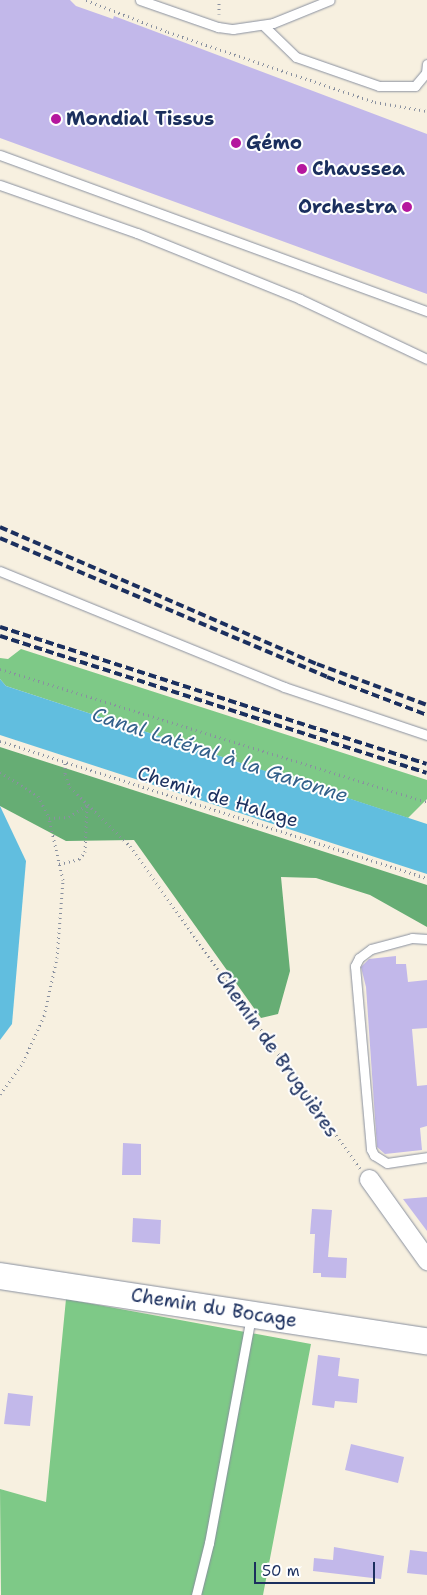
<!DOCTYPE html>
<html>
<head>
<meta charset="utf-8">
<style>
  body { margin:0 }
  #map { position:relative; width:427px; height:1595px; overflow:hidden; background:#f7f0e0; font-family:"Shantell Sans",sans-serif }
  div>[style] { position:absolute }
  .green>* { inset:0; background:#7ec987 }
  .forest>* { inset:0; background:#66ad74 }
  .water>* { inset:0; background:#61bedf }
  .building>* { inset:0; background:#c2b8ea }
  .path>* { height:3px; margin-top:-1.5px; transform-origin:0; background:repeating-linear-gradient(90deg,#89909f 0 1px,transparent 0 5px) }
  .roads { filter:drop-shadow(0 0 1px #89909f) drop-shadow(0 0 1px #89909f) }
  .lane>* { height:9px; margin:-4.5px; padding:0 4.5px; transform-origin:4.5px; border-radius:4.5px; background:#fff }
  .street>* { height:19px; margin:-9.5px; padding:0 9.5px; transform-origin:9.5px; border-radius:9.5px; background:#fff }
  .secondary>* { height:26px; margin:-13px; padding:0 13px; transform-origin:13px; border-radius:13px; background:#fff }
  .rail>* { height:4px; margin-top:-2px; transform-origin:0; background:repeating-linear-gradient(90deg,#1b2f5e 0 8px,transparent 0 12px) }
  .dots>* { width:14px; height:14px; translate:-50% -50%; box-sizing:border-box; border:2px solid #fff; border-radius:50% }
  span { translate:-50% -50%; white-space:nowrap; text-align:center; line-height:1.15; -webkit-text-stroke:4px #fff; paint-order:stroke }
  .poi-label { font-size:19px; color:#1b2f5e; font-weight:700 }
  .left { translate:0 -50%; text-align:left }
  .right { translate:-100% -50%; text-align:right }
  .street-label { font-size:19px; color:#1b2f5e }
  .water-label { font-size:20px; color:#34618b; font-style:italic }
  .scale { position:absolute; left:254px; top:1562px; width:121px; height:22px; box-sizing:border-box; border:2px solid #1b2f5e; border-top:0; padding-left:6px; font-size:15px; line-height:18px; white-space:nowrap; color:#1b2f5e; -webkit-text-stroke:4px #fff; paint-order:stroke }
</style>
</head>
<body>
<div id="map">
  <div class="green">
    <div style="clip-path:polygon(21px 649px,427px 780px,427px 799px,408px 818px,6px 686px,0 679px,0 658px,8px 659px)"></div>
    <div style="clip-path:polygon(66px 1299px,311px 1344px,263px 1595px,1px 1595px,0 1489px,46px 1502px)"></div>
  </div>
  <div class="forest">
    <div style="clip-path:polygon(0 747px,427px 885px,427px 927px,370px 895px,316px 878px,281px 877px,290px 971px,278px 1014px,261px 1018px,134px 840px,66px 841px,0 806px)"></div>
  </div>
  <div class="water">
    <div style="clip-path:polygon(0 679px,6px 686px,427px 824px,427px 874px,0 735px)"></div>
    <div style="clip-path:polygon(0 806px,26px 861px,12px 1024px,0 1040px)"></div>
  </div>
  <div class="building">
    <div style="clip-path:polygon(0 0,70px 0,76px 6px,113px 19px,114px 16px,427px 134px,427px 294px,0 138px)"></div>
    <div style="clip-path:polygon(396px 956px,396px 964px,406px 964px,408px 982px,427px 980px,427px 1028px,412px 1029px,417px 1086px,427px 1085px,427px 1126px,420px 1128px,422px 1150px,385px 1154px,377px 1147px,366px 987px,361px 967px,369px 959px)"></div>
    <div style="clip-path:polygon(123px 1143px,141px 1144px,141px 1175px,122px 1175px)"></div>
    <div style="clip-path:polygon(427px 1197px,427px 1231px,403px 1199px)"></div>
    <div style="clip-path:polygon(312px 1209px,332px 1210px,328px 1257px,347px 1258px,346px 1278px,321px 1277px,321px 1273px,313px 1273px,315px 1234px,310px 1234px)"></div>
    <div style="clip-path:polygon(133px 1218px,161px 1220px,160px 1244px,132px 1242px)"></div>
    <div style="clip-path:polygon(318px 1355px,340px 1358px,338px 1376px,359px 1379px,357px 1403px,335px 1401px,334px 1408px,312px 1405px)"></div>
    <div style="clip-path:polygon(8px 1393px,33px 1396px,30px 1426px,4px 1424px)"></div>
    <div style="clip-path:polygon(351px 1444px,404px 1457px,398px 1483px,345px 1470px)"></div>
    <div style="clip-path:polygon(334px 1547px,384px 1556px,381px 1579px,313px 1571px,314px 1558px,333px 1560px)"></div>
    <div style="clip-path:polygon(410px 1550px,427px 1552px,427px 1575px,407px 1573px)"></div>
  </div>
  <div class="path">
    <div style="left:86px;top:0;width:88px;rotate:21.3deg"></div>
    <div style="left:168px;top:32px;width:219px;rotate:18.7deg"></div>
    <div style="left:375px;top:102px;width:53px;rotate:9.8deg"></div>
    <div style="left:219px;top:14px;width:14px;rotate:-90deg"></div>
    <div style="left:0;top:669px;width:447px;rotate:17.3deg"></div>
    <div style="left:0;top:741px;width:448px;rotate:17.8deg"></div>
    <div style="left:65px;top:763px;width:11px;rotate:90deg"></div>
    <div style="left:65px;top:774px;width:14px;rotate:69deg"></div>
    <div style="left:70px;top:787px;width:84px;rotate:44.5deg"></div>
    <div style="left:130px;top:846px;width:396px;rotate:54.5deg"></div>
    <div style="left:0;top:772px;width:45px;rotate:32.3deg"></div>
    <div style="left:38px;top:796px;width:25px;rotate:63deg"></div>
    <div style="left:59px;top:864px;width:21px;rotate:-14deg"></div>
    <div style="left:79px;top:859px;width:9px;rotate:-49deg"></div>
    <div style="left:85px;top:852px;width:47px;rotate:-87.6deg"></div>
    <div style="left:0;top:1094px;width:39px;rotate:-54deg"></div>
    <div style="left:23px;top:1062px;width:51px;rotate:-65.5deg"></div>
    <div style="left:44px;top:1016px;width:59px;rotate:-77.4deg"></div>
    <div style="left:57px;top:958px;width:78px;rotate:-85.6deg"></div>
    <div style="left:63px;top:880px;width:64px;rotate:-102.7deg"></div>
    <div style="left:49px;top:818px;width:20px;rotate:-3deg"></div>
    <div style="left:69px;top:817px;width:22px;rotate:-34deg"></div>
  </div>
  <div class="roads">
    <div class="lane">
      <div style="left:140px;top:0;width:83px;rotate:19.1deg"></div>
      <div style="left:218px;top:27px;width:15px;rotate:8deg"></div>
      <div style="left:233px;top:29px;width:40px;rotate:-8.5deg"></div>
      <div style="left:273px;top:23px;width:61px;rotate:-22deg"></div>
      <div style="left:263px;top:25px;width:46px;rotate:44.1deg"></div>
      <div style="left:296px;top:57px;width:88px;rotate:19.3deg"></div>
      <div style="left:379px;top:86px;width:36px"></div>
      <div style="left:415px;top:86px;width:17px;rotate:-50deg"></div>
      <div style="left:426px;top:73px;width:9px;rotate:-84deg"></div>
      <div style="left:0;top:155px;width:455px;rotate:20.1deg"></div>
      <div style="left:0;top:185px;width:145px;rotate:19.3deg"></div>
      <div style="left:137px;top:233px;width:176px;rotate:22deg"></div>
      <div style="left:300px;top:299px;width:140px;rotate:25.3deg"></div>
      <div style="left:0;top:571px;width:307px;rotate:22.2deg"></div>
      <div style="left:284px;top:687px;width:151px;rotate:18.6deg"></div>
      <div style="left:427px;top:939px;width:15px;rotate:-176deg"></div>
      <div style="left:412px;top:938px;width:42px;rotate:165deg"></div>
      <div style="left:371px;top:949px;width:15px;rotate:143deg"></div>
      <div style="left:359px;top:958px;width:9px;rotate:117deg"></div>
      <div style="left:355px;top:966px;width:184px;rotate:85deg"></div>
      <div style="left:371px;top:1149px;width:7px;rotate:63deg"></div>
      <div style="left:374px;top:1155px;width:15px;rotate:32deg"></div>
      <div style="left:387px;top:1163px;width:40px;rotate:-8.5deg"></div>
      <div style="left:196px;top:1595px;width:54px;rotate:-76deg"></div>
      <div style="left:209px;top:1543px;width:231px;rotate:-79.5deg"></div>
    </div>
    <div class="street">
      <div style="left:369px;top:1179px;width:100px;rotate:54.4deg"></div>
    </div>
    <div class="secondary">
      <div style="left:0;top:1276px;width:432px;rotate:8.7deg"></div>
    </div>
  </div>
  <div class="rail">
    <div style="left:0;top:527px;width:345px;rotate:23.4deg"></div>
    <div style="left:317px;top:664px;width:117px;rotate:20.4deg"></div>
    <div style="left:0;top:538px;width:355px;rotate:23deg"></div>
    <div style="left:327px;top:677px;width:107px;rotate:20.8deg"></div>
    <div style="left:0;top:627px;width:448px;rotate:17.8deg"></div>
    <div style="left:0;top:636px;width:448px;rotate:17.8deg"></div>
  </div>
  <div class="dots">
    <div style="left:56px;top:119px;background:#b5179e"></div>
    <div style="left:236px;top:143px;background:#b5179e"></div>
    <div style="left:302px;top:169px;background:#b5179e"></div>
    <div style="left:407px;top:207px;background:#b5179e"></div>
  </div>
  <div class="poi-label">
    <span class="left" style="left:66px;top:119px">Mondial Tissus</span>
    <span class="left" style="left:246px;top:143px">Gémo</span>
    <span class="left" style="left:312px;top:169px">Chaussea</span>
    <span class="right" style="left:397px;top:207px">Orchestra</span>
  </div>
  <div class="street-label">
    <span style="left:218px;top:797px;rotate:17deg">Chemin de Halage</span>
    <span style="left:277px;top:1054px;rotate:55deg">Chemin de Bruguières</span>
    <span style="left:214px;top:1308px;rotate:9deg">Chemin du Bocage</span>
  </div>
  <div class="water-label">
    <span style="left:220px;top:755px;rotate:18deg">Canal Latéral à la Garonne</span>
  </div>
  <div class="scale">50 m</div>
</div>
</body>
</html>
